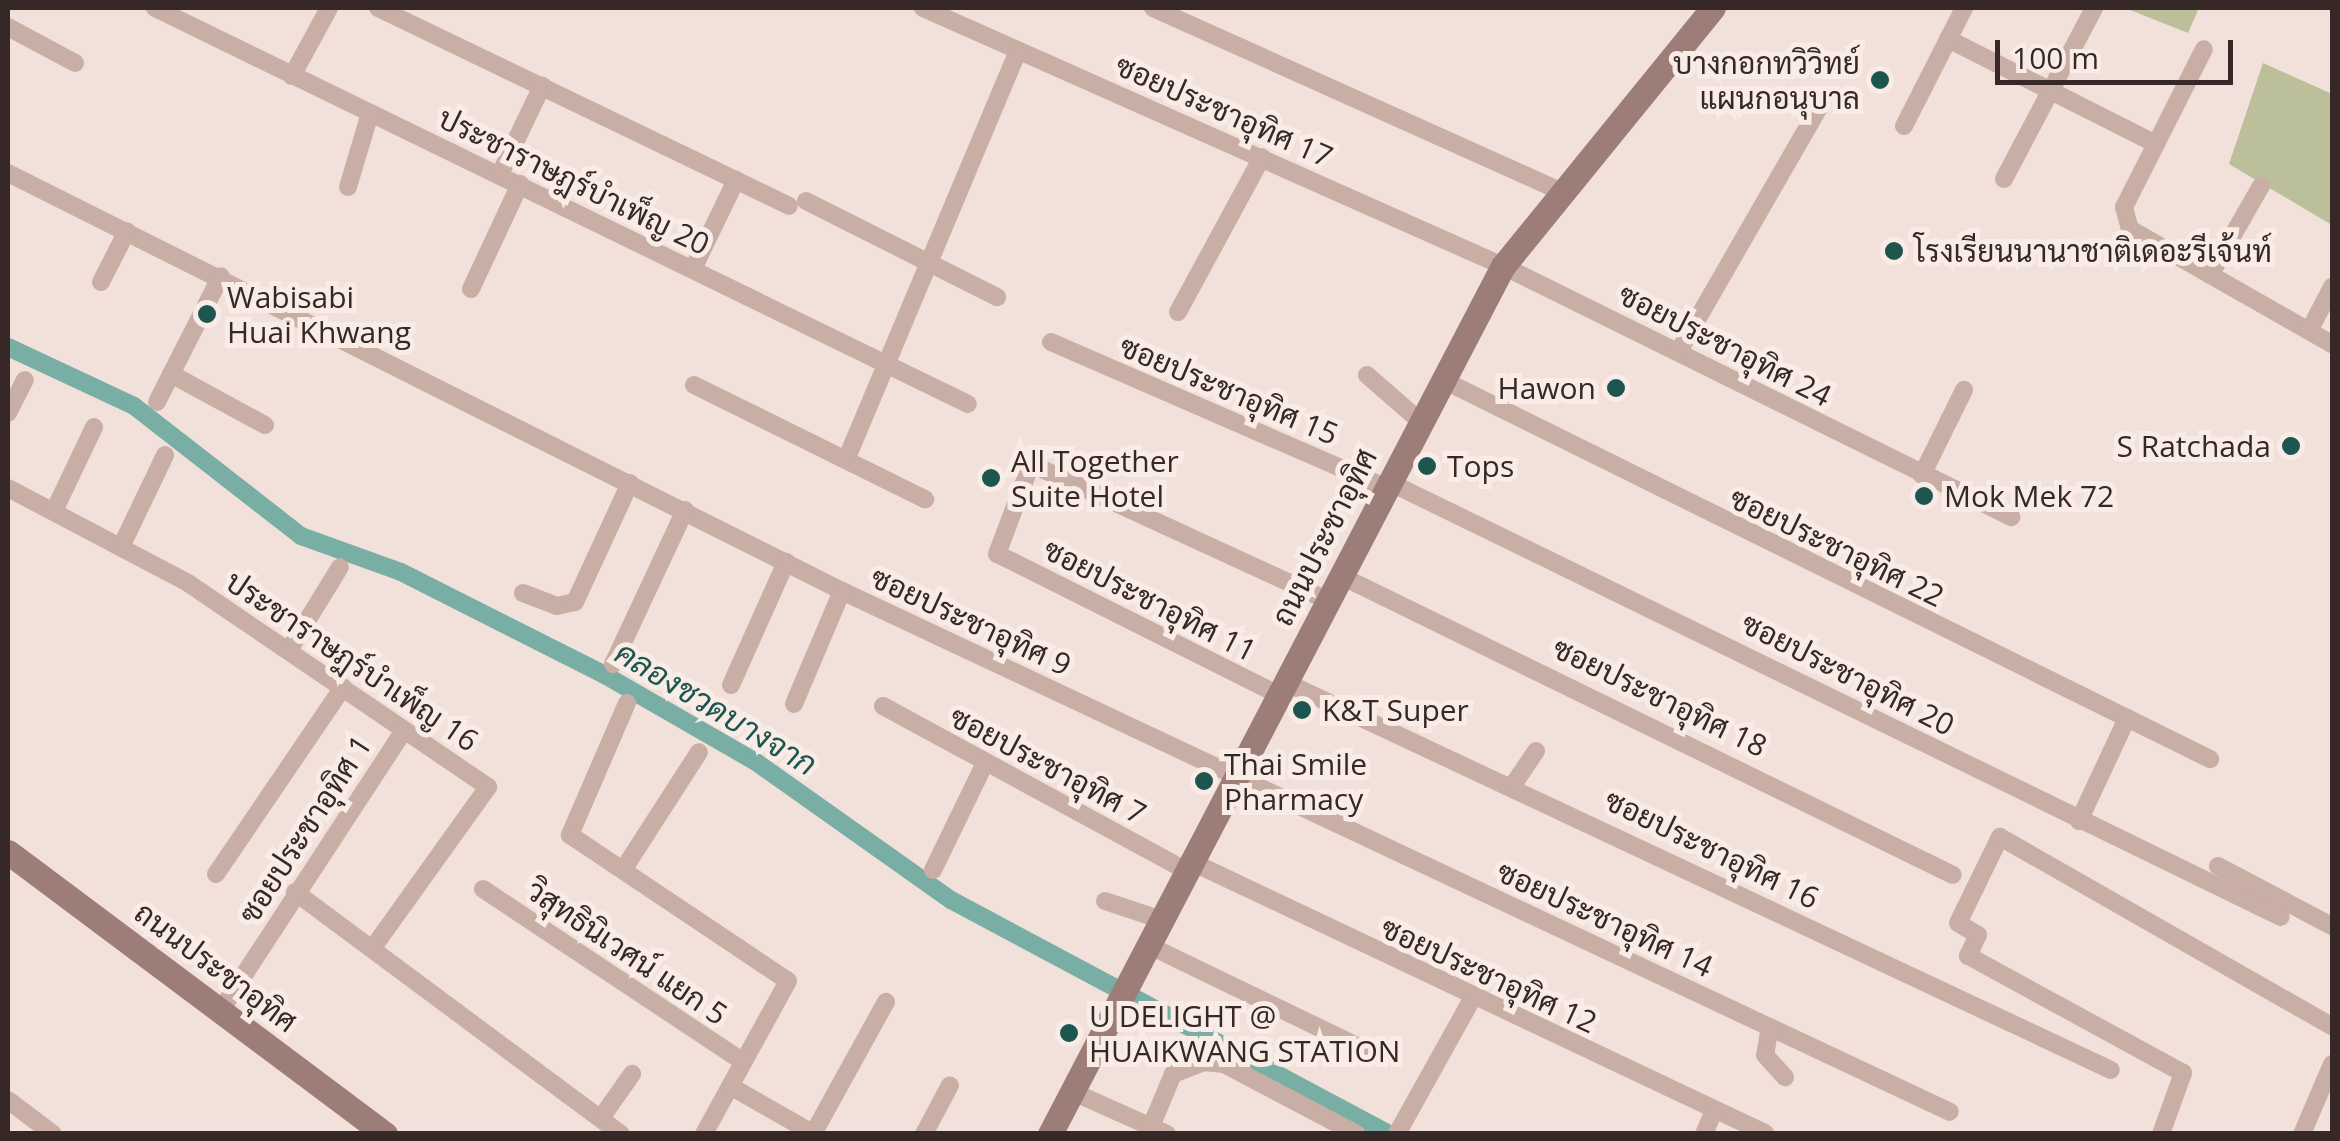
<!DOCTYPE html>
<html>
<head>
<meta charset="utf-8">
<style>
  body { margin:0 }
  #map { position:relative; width:2340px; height:1141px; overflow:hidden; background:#f1e1da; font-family:"Open Sans",Sarabun,sans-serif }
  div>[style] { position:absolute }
  .green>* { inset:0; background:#bbc09a }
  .canal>* { height:18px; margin:-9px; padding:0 9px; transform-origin:9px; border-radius:9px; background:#79aea5 }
  .street>* { height:18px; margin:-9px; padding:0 9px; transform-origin:9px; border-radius:9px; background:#c9aea6 }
  .secondary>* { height:25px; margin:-12.5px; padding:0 12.5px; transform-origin:12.5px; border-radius:12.5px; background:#9d7d77 }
  .dots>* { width:28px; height:28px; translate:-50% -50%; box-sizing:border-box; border:5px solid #f9ece6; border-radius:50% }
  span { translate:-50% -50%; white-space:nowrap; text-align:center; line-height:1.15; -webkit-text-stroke:10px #f9ece6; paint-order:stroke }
  .poi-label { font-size:30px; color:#352827 }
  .right { translate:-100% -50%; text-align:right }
  .left { translate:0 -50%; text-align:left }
  .street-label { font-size:30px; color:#352827 }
  .water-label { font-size:32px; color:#1d564e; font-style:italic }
  .frame { position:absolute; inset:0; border:10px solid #352827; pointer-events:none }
  .scale { position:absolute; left:1995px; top:40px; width:238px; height:45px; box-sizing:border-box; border:5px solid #352827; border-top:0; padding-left:12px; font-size:30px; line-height:35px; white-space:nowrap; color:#352827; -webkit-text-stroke:8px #f9ece6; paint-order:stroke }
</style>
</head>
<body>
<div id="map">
  <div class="green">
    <div style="clip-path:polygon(2125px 8px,2199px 8px,2188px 33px)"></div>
    <div style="clip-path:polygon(2263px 63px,2332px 94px,2332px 225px,2229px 164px)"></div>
  </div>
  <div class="canal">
    <div style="left:8px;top:347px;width:139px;rotate:25.1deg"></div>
    <div style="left:134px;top:406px;width:212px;rotate:37.9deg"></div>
    <div style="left:301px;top:536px;width:106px;rotate:19.8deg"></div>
    <div style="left:401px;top:572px;width:226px;rotate:26.8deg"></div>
    <div style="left:603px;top:674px;width:177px;rotate:29.9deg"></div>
    <div style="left:756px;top:762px;width:239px;rotate:35.3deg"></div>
    <div style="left:951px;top:900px;width:497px;rotate:28.1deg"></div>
  </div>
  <div class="street">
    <div style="left:155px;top:8px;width:904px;rotate:25.97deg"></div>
    <div style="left:378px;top:8px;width:456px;rotate:25.7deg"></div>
    <div style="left:923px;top:8px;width:635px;rotate:23.98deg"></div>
    <div style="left:1503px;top:266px;width:567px;rotate:26.29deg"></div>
    <div style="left:1153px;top:8px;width:442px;rotate:24.2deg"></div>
    <div style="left:8px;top:27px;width:76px;rotate:28.2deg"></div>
    <div style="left:1948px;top:39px;width:233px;rotate:26.8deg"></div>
    <div style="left:2156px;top:144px;width:71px;rotate:116.9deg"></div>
    <div style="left:2124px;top:207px;width:23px;rotate:75deg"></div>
    <div style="left:2130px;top:229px;width:232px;rotate:29.7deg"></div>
    <div style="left:292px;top:76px;width:77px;rotate:-61.4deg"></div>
    <div style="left:1904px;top:126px;width:132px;rotate:-63deg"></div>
    <div style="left:2156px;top:144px;width:106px;rotate:-63.2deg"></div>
    <div style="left:8px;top:173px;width:933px;rotate:26.62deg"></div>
    <div style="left:842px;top:591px;width:1224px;rotate:25.18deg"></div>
    <div style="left:500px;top:174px;width:98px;rotate:-64.5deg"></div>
    <div style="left:2004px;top:179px;width:193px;rotate:-62.2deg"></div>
    <div style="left:348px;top:187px;width:77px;rotate:-73.4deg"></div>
    <div style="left:806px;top:201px;width:214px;rotate:26.7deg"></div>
    <div style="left:693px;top:269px;width:99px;rotate:-64.2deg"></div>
    <div style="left:2210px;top:275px;width:103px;rotate:-60.2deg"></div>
    <div style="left:101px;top:282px;width:57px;rotate:-63deg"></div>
    <div style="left:471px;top:289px;width:116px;rotate:-65deg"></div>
    <div style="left:1178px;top:312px;width:176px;rotate:-61.5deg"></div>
    <div style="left:2309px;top:331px;width:50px;rotate:-62.4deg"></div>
    <div style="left:1051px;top:342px;width:365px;rotate:23.5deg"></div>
    <div style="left:1679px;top:351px;width:285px;rotate:-60.1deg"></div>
    <div style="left:171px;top:374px;width:107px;rotate:28.5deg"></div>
    <div style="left:1367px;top:375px;width:70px;rotate:41deg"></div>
    <div style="left:1441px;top:379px;width:858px;rotate:26.3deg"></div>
    <div style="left:694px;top:385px;width:258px;rotate:26.3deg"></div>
    <div style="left:157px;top:402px;width:141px;rotate:-63.1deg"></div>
    <div style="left:8px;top:413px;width:37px;rotate:-63deg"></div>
    <div style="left:846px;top:460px;width:444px;rotate:-67.2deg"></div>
    <div style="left:1922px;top:475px;width:95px;rotate:-63.7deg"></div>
    <div style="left:1389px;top:482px;width:992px;rotate:26deg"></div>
    <div style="left:8px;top:488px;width:204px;rotate:27.8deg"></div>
    <div style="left:188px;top:583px;width:363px;rotate:34.2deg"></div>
    <div style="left:488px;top:787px;width:196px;rotate:125.6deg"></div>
    <div style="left:54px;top:511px;width:93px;rotate:-64.5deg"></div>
    <div style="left:121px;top:547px;width:102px;rotate:-64.4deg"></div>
    <div style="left:1339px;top:575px;width:683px;rotate:26.04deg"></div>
    <div style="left:523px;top:593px;width:36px;rotate:21deg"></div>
    <div style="left:557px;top:606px;width:18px;rotate:-13deg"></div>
    <div style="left:575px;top:602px;width:131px;rotate:-65.2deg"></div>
    <div style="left:289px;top:650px;width:97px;rotate:-58.4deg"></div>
    <div style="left:613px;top:664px;width:170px;rotate:-64.9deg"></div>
    <div style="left:1287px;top:683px;width:910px;rotate:25.16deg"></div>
    <div style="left:731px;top:685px;width:135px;rotate:-65.9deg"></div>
    <div style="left:1279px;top:695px;width:315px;rotate:-153.4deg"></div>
    <div style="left:997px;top:554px;width:96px;rotate:-69.3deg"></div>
    <div style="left:1031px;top:464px;width:326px;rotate:24.7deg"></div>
    <div style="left:627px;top:703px;width:144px;rotate:113.4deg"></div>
    <div style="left:570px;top:835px;width:262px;rotate:33.8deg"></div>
    <div style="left:788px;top:981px;width:175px;rotate:118.8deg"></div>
    <div style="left:794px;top:704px;width:123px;rotate:-67deg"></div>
    <div style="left:883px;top:706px;width:346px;rotate:28.5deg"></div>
    <div style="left:1513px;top:785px;width:41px;rotate:-55.9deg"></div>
    <div style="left:2079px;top:821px;width:114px;rotate:-65deg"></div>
    <div style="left:1192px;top:862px;width:634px;rotate:25.31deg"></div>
    <div style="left:2218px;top:866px;width:129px;rotate:27.8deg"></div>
    <div style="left:623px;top:870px;width:140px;rotate:-57.2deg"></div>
    <div style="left:933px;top:870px;width:119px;rotate:-64.1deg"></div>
    <div style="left:216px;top:874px;width:226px;rotate:-55.8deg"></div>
    <div style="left:483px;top:889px;width:311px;rotate:33.6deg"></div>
    <div style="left:295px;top:892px;width:406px;rotate:36.6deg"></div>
    <div style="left:1105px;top:901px;width:60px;rotate:18.4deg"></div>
    <div style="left:1148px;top:945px;width:241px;rotate:25.8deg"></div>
    <div style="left:221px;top:1010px;width:334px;rotate:-56.8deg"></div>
    <div style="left:1770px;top:1027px;width:28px;rotate:100deg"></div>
    <div style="left:1765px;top:1055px;width:30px;rotate:48deg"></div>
    <div style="left:730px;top:1086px;width:97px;rotate:29.7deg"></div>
    <div style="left:1071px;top:1091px;width:105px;rotate:24.1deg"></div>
    <div style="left:8px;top:1100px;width:56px;rotate:37.1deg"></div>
    <div style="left:601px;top:1118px;width:54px;rotate:-54.8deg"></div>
    <div style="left:1150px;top:1129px;width:60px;rotate:-67.3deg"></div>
    <div style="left:1173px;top:1074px;width:33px;rotate:-21deg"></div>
    <div style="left:1204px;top:1062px;width:20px;rotate:6deg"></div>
    <div style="left:1224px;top:1064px;width:150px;rotate:27.8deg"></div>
    <div style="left:1398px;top:1132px;width:152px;rotate:-60.9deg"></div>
    <div style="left:813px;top:1134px;width:151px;rotate:-61.1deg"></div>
    <div style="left:924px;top:1134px;width:55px;rotate:-62deg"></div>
    <div style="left:1704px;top:1134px;width:26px;rotate:-67deg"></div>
    <div style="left:2161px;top:1134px;width:65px;rotate:-70.2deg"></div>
    <div style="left:2183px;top:1073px;width:245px;rotate:-151.4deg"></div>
    <div style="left:1968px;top:956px;width:23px;rotate:-65deg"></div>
    <div style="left:1978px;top:935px;width:23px;rotate:-149deg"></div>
    <div style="left:1958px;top:923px;width:96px;rotate:-64deg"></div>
    <div style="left:2000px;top:837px;width:382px;rotate:29.7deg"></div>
    <div style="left:2302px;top:1134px;width:76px;rotate:-66.8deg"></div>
  </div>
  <div class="secondary">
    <div style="left:8px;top:852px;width:471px;rotate:36.8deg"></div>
    <div style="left:1050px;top:1134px;width:979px;rotate:-62.44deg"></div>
    <div style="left:1503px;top:266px;width:333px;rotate:-50.9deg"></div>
  </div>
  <div class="dots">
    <div style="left:1880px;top:80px;background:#1d564e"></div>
    <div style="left:1894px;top:251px;background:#1d564e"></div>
    <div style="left:207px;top:314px;background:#1d564e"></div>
    <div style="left:1616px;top:388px;background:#1d564e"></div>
    <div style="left:2291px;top:446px;background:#1d564e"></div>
    <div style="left:1427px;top:466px;background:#1d564e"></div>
    <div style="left:991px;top:478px;background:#1d564e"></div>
    <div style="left:1924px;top:496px;background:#1d564e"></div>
    <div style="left:1302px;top:710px;background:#1d564e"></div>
    <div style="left:1204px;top:781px;background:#1d564e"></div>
    <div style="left:1069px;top:1033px;background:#1d564e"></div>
  </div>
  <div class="poi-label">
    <span class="right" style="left:1860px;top:80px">บางกอกทวิวิทย์<br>แผนกอนุบาล</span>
    <span class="left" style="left:1914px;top:251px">โรงเรียนนานาชาติเดอะรีเจ้นท์</span>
    <span class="left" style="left:227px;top:314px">Wabisabi<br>Huai Khwang</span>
    <span class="right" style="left:1596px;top:388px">Hawon</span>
    <span class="right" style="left:2271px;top:446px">S Ratchada</span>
    <span class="left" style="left:1011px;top:478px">All Together<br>Suite Hotel</span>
    <span class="left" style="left:1447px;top:466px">Tops</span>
    <span class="left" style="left:1944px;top:496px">Mok Mek 72</span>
    <span class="left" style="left:1322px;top:710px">K&amp;T Super</span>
    <span class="left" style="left:1224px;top:781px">Thai Smile<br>Pharmacy</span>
    <span class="left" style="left:1089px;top:1033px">U DELIGHT @<br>HUAIKWANG STATION</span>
  </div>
  <div class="street-label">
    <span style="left:1224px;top:111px;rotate:24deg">ซอยประชาอุทิศ 17</span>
    <span style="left:574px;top:181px;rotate:26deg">ประชาราษฎร์บำเพ็ญ 20</span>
    <span style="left:1725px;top:345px;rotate:27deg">ซอยประชาอุทิศ 24</span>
    <span style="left:1229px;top:390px;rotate:23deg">ซอยประชาอุทิศ 15</span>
    <span style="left:1324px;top:537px;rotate:-63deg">ถนนประชาอุทิศ</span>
    <span style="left:1837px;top:547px;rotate:26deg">ซอยประชาอุทิศ 22</span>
    <span style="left:1150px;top:600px;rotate:27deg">ซอยประชาอุทิศ 11</span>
    <span style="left:971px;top:621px;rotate:25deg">ซอยประชาอุทิศ 9</span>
    <span style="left:352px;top:661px;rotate:34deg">ประชาราษฎร์บำเพ็ญ 16</span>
    <span style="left:1848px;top:674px;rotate:27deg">ซอยประชาอุทิศ 20</span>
    <span style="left:1660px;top:697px;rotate:26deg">ซอยประชาอุทิศ 18</span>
    <span style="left:1048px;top:765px;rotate:28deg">ซอยประชาอุทิศ 7</span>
    <span style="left:305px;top:829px;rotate:-57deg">ซอยประชาอุทิศ 1</span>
    <span style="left:1712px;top:849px;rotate:26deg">ซอยประชาอุทิศ 16</span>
    <span style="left:1605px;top:919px;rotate:25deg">ซอยประชาอุทิศ 14</span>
    <span style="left:627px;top:952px;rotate:34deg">วิสุทธินิเวศน์ แยก 5</span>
    <span style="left:216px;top:967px;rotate:37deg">ถนนประชาอุทิศ</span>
    <span style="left:1489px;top:975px;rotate:25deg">ซอยประชาอุทิศ 12</span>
  </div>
  <div class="water-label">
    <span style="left:716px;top:708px;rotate:31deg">คลองชวดบางจาก</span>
  </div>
  <div class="frame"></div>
  <div class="scale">100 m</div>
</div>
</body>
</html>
